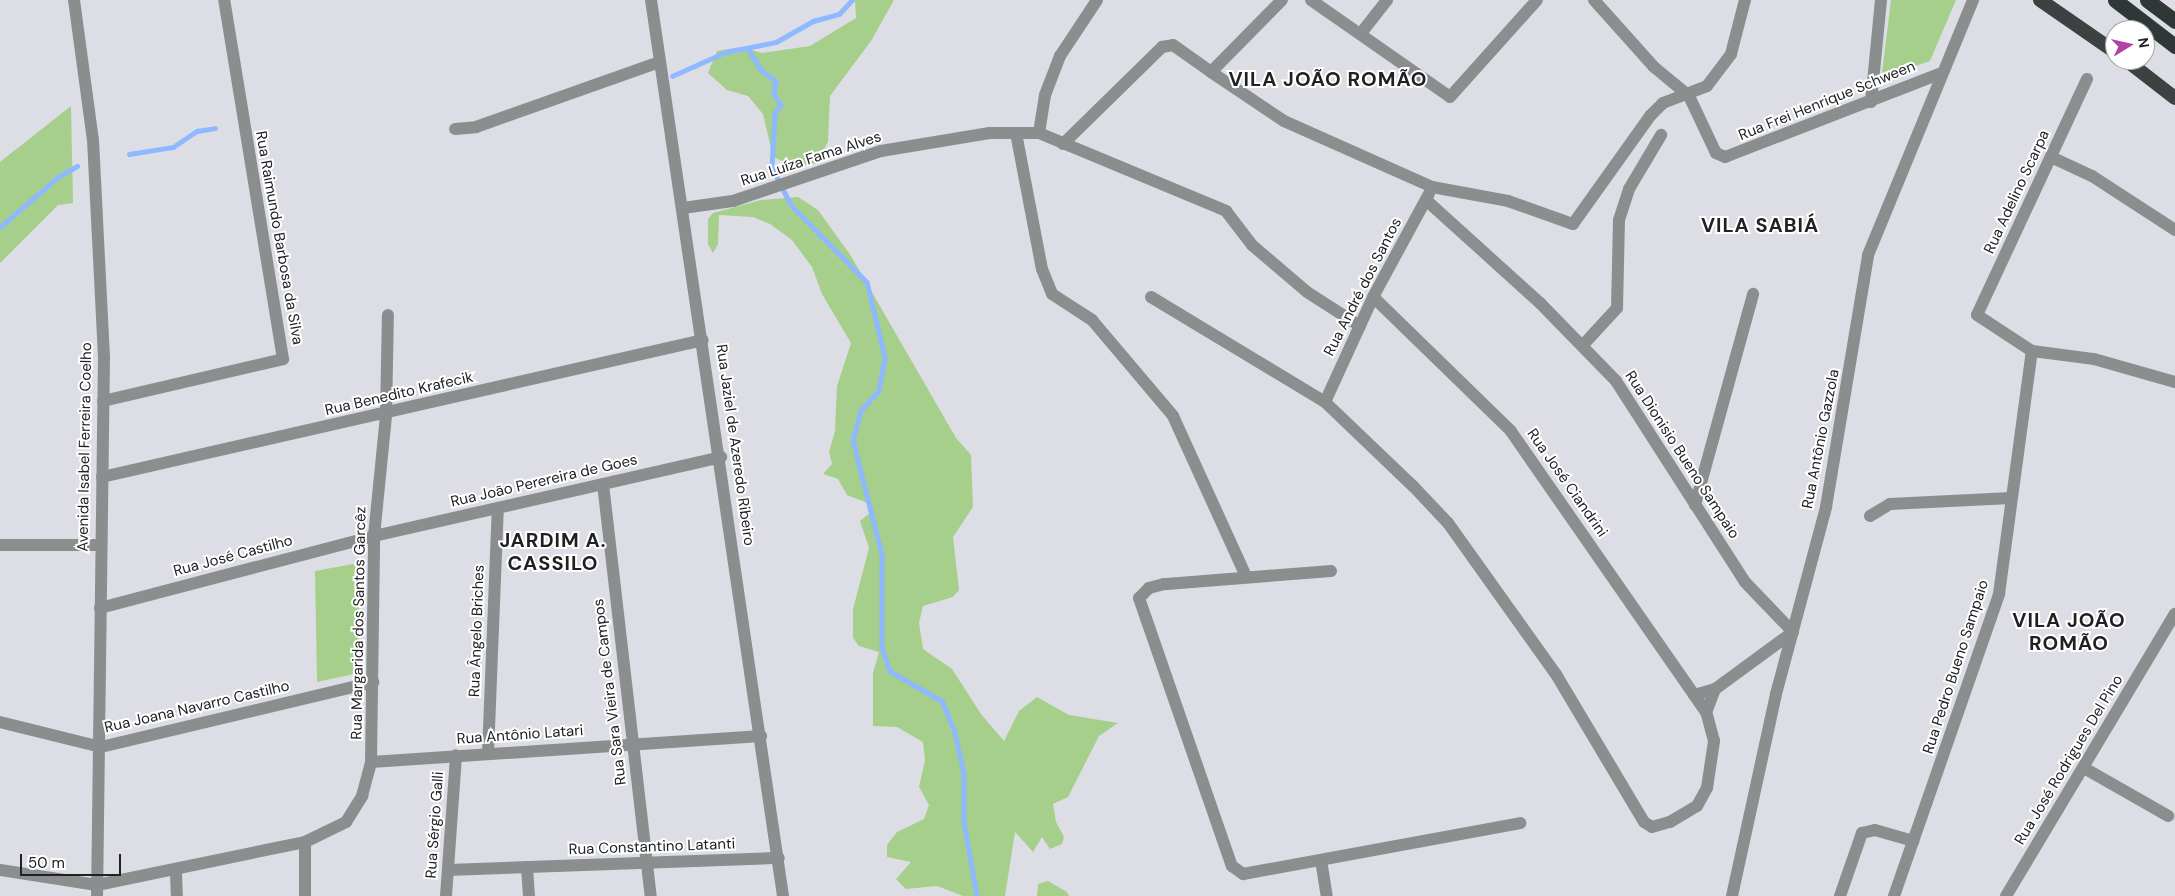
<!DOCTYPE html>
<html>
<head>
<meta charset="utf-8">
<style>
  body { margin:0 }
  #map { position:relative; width:2175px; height:896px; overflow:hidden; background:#dddee5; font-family:"DM Sans",sans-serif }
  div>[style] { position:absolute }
  .green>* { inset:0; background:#a5cf8a }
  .stream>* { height:4.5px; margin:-2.25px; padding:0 2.25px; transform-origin:2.25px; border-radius:2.25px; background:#8fb9fe }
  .minor>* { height:12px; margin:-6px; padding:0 6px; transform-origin:6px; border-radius:6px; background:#8b8e8e }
  .tertiary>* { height:12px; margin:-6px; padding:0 6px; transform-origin:6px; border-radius:6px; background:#8b8e8e }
  .trunk>* { height:14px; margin:-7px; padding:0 7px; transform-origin:7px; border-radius:7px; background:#3c4242 }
  .motorway>* { height:15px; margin:-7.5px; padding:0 7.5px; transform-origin:7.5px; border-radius:7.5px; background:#303737 }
  span { translate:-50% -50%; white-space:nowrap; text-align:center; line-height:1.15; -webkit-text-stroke:4px #fff; paint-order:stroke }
  .street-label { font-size:15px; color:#212124 }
  .district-label { font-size:20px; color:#212124; font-weight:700; letter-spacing:1px }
  .north { position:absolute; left:2105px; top:20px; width:50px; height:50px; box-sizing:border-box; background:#fff; border:1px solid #a6a6a7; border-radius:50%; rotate:81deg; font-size:14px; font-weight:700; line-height:20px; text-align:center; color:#212124 }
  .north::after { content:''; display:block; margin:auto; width:18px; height:22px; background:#b144a3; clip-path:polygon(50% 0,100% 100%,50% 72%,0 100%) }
  .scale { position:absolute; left:20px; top:854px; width:101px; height:22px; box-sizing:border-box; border:2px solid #212124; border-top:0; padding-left:6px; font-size:15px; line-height:18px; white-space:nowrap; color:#212124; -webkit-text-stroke:4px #fff; paint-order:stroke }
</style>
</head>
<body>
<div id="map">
  <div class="green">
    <div style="clip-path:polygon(855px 0,894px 0,871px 41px,830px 96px,828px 141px,818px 163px,795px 166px,773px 157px,763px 114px,748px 96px,727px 90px,708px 73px,717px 51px,741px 47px,762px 53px,810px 46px,856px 18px)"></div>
    <div style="clip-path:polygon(1891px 0,1956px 0,1930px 61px,1886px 76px,1882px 73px)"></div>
    <div style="clip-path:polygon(71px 106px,73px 203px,58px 205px,0 263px,0 162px)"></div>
    <div style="clip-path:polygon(798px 197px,818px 210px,851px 256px,956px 438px,971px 455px,973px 507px,953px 537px,959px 590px,953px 597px,923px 606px,919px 623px,923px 649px,952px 669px,981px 714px,1004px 741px,1019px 711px,1037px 697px,1069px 715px,1118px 723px,1099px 736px,1068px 797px,1053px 804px,1056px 822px,1064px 837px,1062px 844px,1050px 849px,1042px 837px,1033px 852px,1015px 832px,1005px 896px,963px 896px,937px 886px,906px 889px,896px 879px,911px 862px,887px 857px,887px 845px,897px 832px,924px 819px,929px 805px,919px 787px,925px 760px,923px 742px,897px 727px,873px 726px,873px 673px,879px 652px,859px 646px,853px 638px,853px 609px,869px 548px,860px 521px,870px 513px,870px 504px,847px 495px,838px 479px,823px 474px,832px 464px,829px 452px,835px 431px,837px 386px,851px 343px,822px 294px,812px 267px,792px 240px,770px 224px,753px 217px,719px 215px,718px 244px,713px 253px,708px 244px,708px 219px,713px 213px,761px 200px)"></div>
    <div style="clip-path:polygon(353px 564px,360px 573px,358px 662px,354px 674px,317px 682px,315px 571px)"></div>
    <div style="clip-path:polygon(1048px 881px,1067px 892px,1069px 896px,1037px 896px,1038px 884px)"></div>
  </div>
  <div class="stream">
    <div style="left:748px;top:48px;width:26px;rotate:59deg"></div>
    <div style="left:761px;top:70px;width:19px;rotate:36deg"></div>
    <div style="left:776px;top:81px;width:13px;rotate:99deg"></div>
    <div style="left:774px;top:94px;width:13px;rotate:58deg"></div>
    <div style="left:781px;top:105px;width:11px;rotate:124deg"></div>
    <div style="left:775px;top:114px;width:53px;rotate:93.2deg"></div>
    <div style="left:772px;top:167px;width:42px;rotate:63.4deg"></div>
    <div style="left:791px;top:205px;width:108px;rotate:45.4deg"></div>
    <div style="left:867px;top:282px;width:77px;rotate:76.5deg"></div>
    <div style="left:885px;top:357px;width:35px;rotate:100deg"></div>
    <div style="left:879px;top:391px;width:27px;rotate:132deg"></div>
    <div style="left:861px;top:411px;width:30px;rotate:105deg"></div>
    <div style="left:853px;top:440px;width:119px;rotate:75.8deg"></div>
    <div style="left:882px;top:555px;width:92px;rotate:90deg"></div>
    <div style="left:882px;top:647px;width:25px;rotate:72deg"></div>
    <div style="left:890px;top:671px;width:60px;rotate:30deg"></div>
    <div style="left:942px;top:701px;width:30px;rotate:67deg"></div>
    <div style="left:954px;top:729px;width:45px;rotate:77.2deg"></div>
    <div style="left:964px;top:773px;width:49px;rotate:90deg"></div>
    <div style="left:964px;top:822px;width:75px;rotate:80deg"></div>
    <div style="left:672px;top:76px;width:59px;rotate:-24deg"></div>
    <div style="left:726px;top:52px;width:51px;rotate:-11.3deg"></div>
    <div style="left:776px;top:42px;width:43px;rotate:-29.6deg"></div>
    <div style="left:813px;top:21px;width:27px;rotate:-15deg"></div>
    <div style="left:839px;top:14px;width:19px;rotate:-47deg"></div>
    <div style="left:129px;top:154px;width:45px;rotate:-9deg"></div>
    <div style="left:173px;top:147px;width:29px;rotate:-34deg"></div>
    <div style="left:197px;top:131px;width:18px;rotate:-9deg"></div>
    <div style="left:0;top:227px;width:77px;rotate:-40.8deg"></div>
    <div style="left:58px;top:177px;width:22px;rotate:-30deg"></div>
  </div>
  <div class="minor">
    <div style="left:1311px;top:0;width:169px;rotate:34.9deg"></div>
    <div style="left:1450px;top:97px;width:130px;rotate:-48.1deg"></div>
    <div style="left:1594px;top:0;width:90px;rotate:48.2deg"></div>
    <div style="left:1654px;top:67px;width:45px;rotate:39.6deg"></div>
    <div style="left:1689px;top:96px;width:63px;rotate:64.7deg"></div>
    <div style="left:1716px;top:153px;width:10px;rotate:24deg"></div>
    <div style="left:1725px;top:157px;width:230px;rotate:-21.2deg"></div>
    <div style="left:1362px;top:32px;width:41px;rotate:-52deg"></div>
    <div style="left:1211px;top:72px;width:88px;rotate:33.9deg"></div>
    <div style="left:1284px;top:121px;width:162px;rotate:24deg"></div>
    <div style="left:1432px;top:187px;width:77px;rotate:10.4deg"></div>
    <div style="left:1508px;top:201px;width:69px;rotate:19.5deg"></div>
    <div style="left:1573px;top:224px;width:133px;rotate:-54.5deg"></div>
    <div style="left:1650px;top:116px;width:18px;rotate:-45deg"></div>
    <div style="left:1663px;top:103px;width:47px;rotate:-21.1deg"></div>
    <div style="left:1707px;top:86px;width:40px;rotate:-53deg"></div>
    <div style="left:1731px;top:54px;width:56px;rotate:-75.5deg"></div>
    <div style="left:2087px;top:79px;width:260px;rotate:115deg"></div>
    <div style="left:1977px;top:315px;width:66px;rotate:33.2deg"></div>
    <div style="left:2032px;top:351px;width:63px;rotate:7.4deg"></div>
    <div style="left:2094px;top:359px;width:84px;rotate:15.9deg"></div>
    <div style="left:1871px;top:102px;width:102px;rotate:-84.4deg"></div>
    <div style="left:455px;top:129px;width:21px;rotate:-5deg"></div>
    <div style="left:476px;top:127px;width:195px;rotate:-19.5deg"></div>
    <div style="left:1016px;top:133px;width:138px;rotate:79.2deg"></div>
    <div style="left:1042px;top:269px;width:27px;rotate:68deg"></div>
    <div style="left:1052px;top:294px;width:48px;rotate:33deg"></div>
    <div style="left:1092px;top:320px;width:126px;rotate:49.8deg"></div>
    <div style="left:1173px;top:416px;width:176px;rotate:65.5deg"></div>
    <div style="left:1039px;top:133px;width:38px;rotate:-81deg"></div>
    <div style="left:1045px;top:95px;width:42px;rotate:-69deg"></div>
    <div style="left:1060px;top:56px;width:67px;rotate:-56.5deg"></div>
    <div style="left:1063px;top:144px;width:139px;rotate:-44.4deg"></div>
    <div style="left:1162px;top:47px;width:11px;rotate:-10deg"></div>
    <div style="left:1173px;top:45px;width:47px;rotate:35.4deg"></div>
    <div style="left:1211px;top:72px;width:101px;rotate:-45.4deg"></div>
    <div style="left:2051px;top:157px;width:45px;rotate:24.9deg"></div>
    <div style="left:2092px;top:176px;width:99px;rotate:33deg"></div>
    <div style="left:1426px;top:200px;width:154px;rotate:42.1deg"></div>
    <div style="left:1540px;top:303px;width:109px;rotate:45.7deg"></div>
    <div style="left:1616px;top:381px;width:239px;rotate:57.3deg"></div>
    <div style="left:1745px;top:582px;width:69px;rotate:46.2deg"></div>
    <div style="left:1793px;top:632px;width:97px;rotate:143.8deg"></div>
    <div style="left:683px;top:208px;width:50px;rotate:-8deg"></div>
    <div style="left:733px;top:201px;width:156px;rotate:-18.7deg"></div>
    <div style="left:881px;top:151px;width:110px;rotate:-9.4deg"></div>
    <div style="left:990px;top:133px;width:49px"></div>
    <div style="left:1039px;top:133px;width:203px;rotate:22.6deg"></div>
    <div style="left:1226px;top:211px;width:43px;rotate:52.6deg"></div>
    <div style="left:1252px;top:245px;width:72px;rotate:40.5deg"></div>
    <div style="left:1307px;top:292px;width:63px;rotate:32.7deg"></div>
    <div style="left:1151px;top:297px;width:203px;rotate:31.1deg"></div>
    <div style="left:1325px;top:402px;width:122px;rotate:43.7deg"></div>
    <div style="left:1413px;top:486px;width:51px;rotate:46.6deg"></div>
    <div style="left:1448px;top:523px;width:188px;rotate:54.5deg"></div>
    <div style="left:1557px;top:676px;width:170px;rotate:59.2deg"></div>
    <div style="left:1644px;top:822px;width:9px;rotate:32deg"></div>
    <div style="left:1652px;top:827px;width:19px;rotate:-16deg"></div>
    <div style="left:1670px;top:822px;width:31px;rotate:-31deg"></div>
    <div style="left:1697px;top:806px;width:21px;rotate:-61deg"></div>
    <div style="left:1707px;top:788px;width:48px;rotate:-81.5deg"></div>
    <div style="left:1714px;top:741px;width:30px;rotate:-105deg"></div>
    <div style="left:1706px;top:712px;width:342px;rotate:-124.8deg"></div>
    <div style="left:1511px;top:431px;width:192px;rotate:-135.8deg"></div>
    <div style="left:1583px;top:345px;width:50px;rotate:-47.4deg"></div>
    <div style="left:1617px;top:308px;width:88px;rotate:-88.7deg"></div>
    <div style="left:1619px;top:220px;width:33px;rotate:-72deg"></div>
    <div style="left:1629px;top:189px;width:63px;rotate:-59.3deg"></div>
    <div style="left:103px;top:401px;width:185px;rotate:-13.1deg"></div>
    <div style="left:283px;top:359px;width:364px;rotate:-99.3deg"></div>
    <div style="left:1325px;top:402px;width:115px;rotate:-65.4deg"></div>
    <div style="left:1373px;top:297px;width:117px;rotate:-61.5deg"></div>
    <div style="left:102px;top:477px;width:616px;rotate:-12.84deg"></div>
    <div style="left:603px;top:484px;width:415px;rotate:83.4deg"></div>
    <div style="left:1695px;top:505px;width:219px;rotate:-74.6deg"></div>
    <div style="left:1870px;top:516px;width:23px;rotate:-31deg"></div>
    <div style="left:1890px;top:504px;width:121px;rotate:-2.8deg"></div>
    <div style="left:0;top:545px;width:100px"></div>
    <div style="left:1331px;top:571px;width:168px;rotate:175.5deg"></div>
    <div style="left:1164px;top:584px;width:16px;rotate:165deg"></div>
    <div style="left:1149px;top:588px;width:14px;rotate:135deg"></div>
    <div style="left:1139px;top:598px;width:284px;rotate:70.9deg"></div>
    <div style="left:1232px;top:866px;width:14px;rotate:36deg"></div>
    <div style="left:1243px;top:874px;width:282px;rotate:-10.4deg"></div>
    <div style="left:100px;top:608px;width:283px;rotate:-14.7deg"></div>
    <div style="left:374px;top:536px;width:356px;rotate:-12.8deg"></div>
    <div style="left:1694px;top:695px;width:22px;rotate:-16deg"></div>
    <div style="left:1715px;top:689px;width:25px;rotate:111deg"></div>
    <div style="left:0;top:722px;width:104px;rotate:13.9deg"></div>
    <div style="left:101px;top:747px;width:280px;rotate:-13.4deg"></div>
    <div style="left:488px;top:753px;width:244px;rotate:-87.7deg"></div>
    <div style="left:371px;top:762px;width:391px;rotate:-3.8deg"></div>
    <div style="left:2084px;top:768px;width:97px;rotate:29.7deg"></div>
    <div style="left:1321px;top:860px;width:36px;rotate:81deg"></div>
    <div style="left:527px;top:868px;width:28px;rotate:86deg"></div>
    <div style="left:0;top:870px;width:98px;rotate:8.8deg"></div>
    <div style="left:97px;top:885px;width:212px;rotate:-11.7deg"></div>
    <div style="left:305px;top:842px;width:46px;rotate:-26deg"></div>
    <div style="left:346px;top:822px;width:31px;rotate:-58deg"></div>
    <div style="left:362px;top:796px;width:35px;rotate:-75deg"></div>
    <div style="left:371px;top:762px;width:226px;rotate:-89.2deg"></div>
    <div style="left:374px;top:536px;width:122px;rotate:-84.3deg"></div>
    <div style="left:386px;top:415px;width:100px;rotate:-88.9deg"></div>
    <div style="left:448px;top:870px;width:331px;rotate:-2.1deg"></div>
    <div style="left:176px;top:872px;width:24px;rotate:88deg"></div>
    <div style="left:305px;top:896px;width:54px;rotate:-90deg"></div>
    <div style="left:446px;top:896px;width:141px;rotate:-85.9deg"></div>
    <div style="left:1732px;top:896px;width:207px;rotate:-77.7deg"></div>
    <div style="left:1776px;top:694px;width:194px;rotate:-75deg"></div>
    <div style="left:1826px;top:507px;width:255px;rotate:-80.5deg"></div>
    <div style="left:1868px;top:255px;width:276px;rotate:-67.6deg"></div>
    <div style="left:1840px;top:896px;width:67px;rotate:-70.8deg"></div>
    <div style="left:1862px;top:833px;width:13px;rotate:-13deg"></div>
    <div style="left:1875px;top:830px;width:40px;rotate:16deg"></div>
    <div style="left:1894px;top:896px;width:320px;rotate:-70.8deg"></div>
    <div style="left:1999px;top:594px;width:245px;rotate:-82.3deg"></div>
    <div style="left:2006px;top:896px;width:329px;rotate:-59.1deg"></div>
  </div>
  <div class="tertiary">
    <div style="left:74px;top:0;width:141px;rotate:82.3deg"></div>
    <div style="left:93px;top:140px;width:217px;rotate:87.1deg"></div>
    <div style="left:104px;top:357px;width:539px;rotate:90.74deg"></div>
    <div style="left:651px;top:0;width:906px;rotate:81.62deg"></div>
  </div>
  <div class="trunk">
    <div style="left:2040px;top:0;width:91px;rotate:34.7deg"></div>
    <div style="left:2126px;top:60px;width:62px;rotate:37.8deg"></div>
  </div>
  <div class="motorway">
    <div style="left:2115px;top:0;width:76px;rotate:37.5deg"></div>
    <div style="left:2147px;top:0;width:35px;rotate:37deg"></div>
  </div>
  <div class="street-label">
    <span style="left:1827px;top:101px;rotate:-22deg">Rua Frei Henrique Schween</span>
    <span style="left:811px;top:159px;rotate:-18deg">Rua Luíza Fama Alves</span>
    <span style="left:2017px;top:192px;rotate:-65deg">Rua Adelino Scarpa</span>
    <span style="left:279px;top:238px;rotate:80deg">Rua Raimundo Barbosa da Silva</span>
    <span style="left:1363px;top:287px;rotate:-63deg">Rua André dos Santos</span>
    <span style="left:399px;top:394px;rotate:-13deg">Rua Benedito Krafecik</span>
    <span style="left:1821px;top:439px;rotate:-79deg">Rua Antônio Gazzola</span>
    <span style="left:735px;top:445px;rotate:82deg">Rua Jaziel de Azeredo Ribeiro</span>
    <span style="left:85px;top:447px;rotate:-89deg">Avenida Isabel Ferreira Coelho</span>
    <span style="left:1682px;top:455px;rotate:57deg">Rua Dionisio Bueno Sampaio</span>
    <span style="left:544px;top:481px;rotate:-13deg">Rua João Perereira de Goes</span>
    <span style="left:1567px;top:483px;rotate:55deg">Rua José Ciandrini</span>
    <span style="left:233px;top:556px;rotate:-15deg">Rua José Castilho</span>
    <span style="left:359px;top:623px;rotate:-89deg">Rua Margarida dos Santos Garcêz</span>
    <span style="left:477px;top:631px;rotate:-88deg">Rua Ângelo Briches</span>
    <span style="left:1956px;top:667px;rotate:-72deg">Rua Pedro Bueno Sampaio</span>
    <span style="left:610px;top:692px;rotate:-97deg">Rua Sara Vieira de Campos</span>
    <span style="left:197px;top:707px;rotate:-13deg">Rua Joana Navarro Castilho</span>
    <span style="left:520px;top:735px;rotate:-4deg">Rua Antônio Latari</span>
    <span style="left:2069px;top:760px;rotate:-59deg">Rua José Rodrigues Del Pino</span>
    <span style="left:435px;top:825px;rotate:-86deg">Rua Sérgio Galli</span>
    <span style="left:652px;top:847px;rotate:-2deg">Rua Constantino Latanti</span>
  </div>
  <div class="district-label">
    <span style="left:1328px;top:79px">VILA JOÃO ROMÃO</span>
    <span style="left:1760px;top:225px">VILA SABIÁ</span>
    <span style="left:553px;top:552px">JARDIM A.<br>CASSILO</span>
    <span style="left:2069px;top:632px">VILA JOÃO<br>ROMÃO</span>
  </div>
  <div class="north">N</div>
  <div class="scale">50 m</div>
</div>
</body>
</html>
